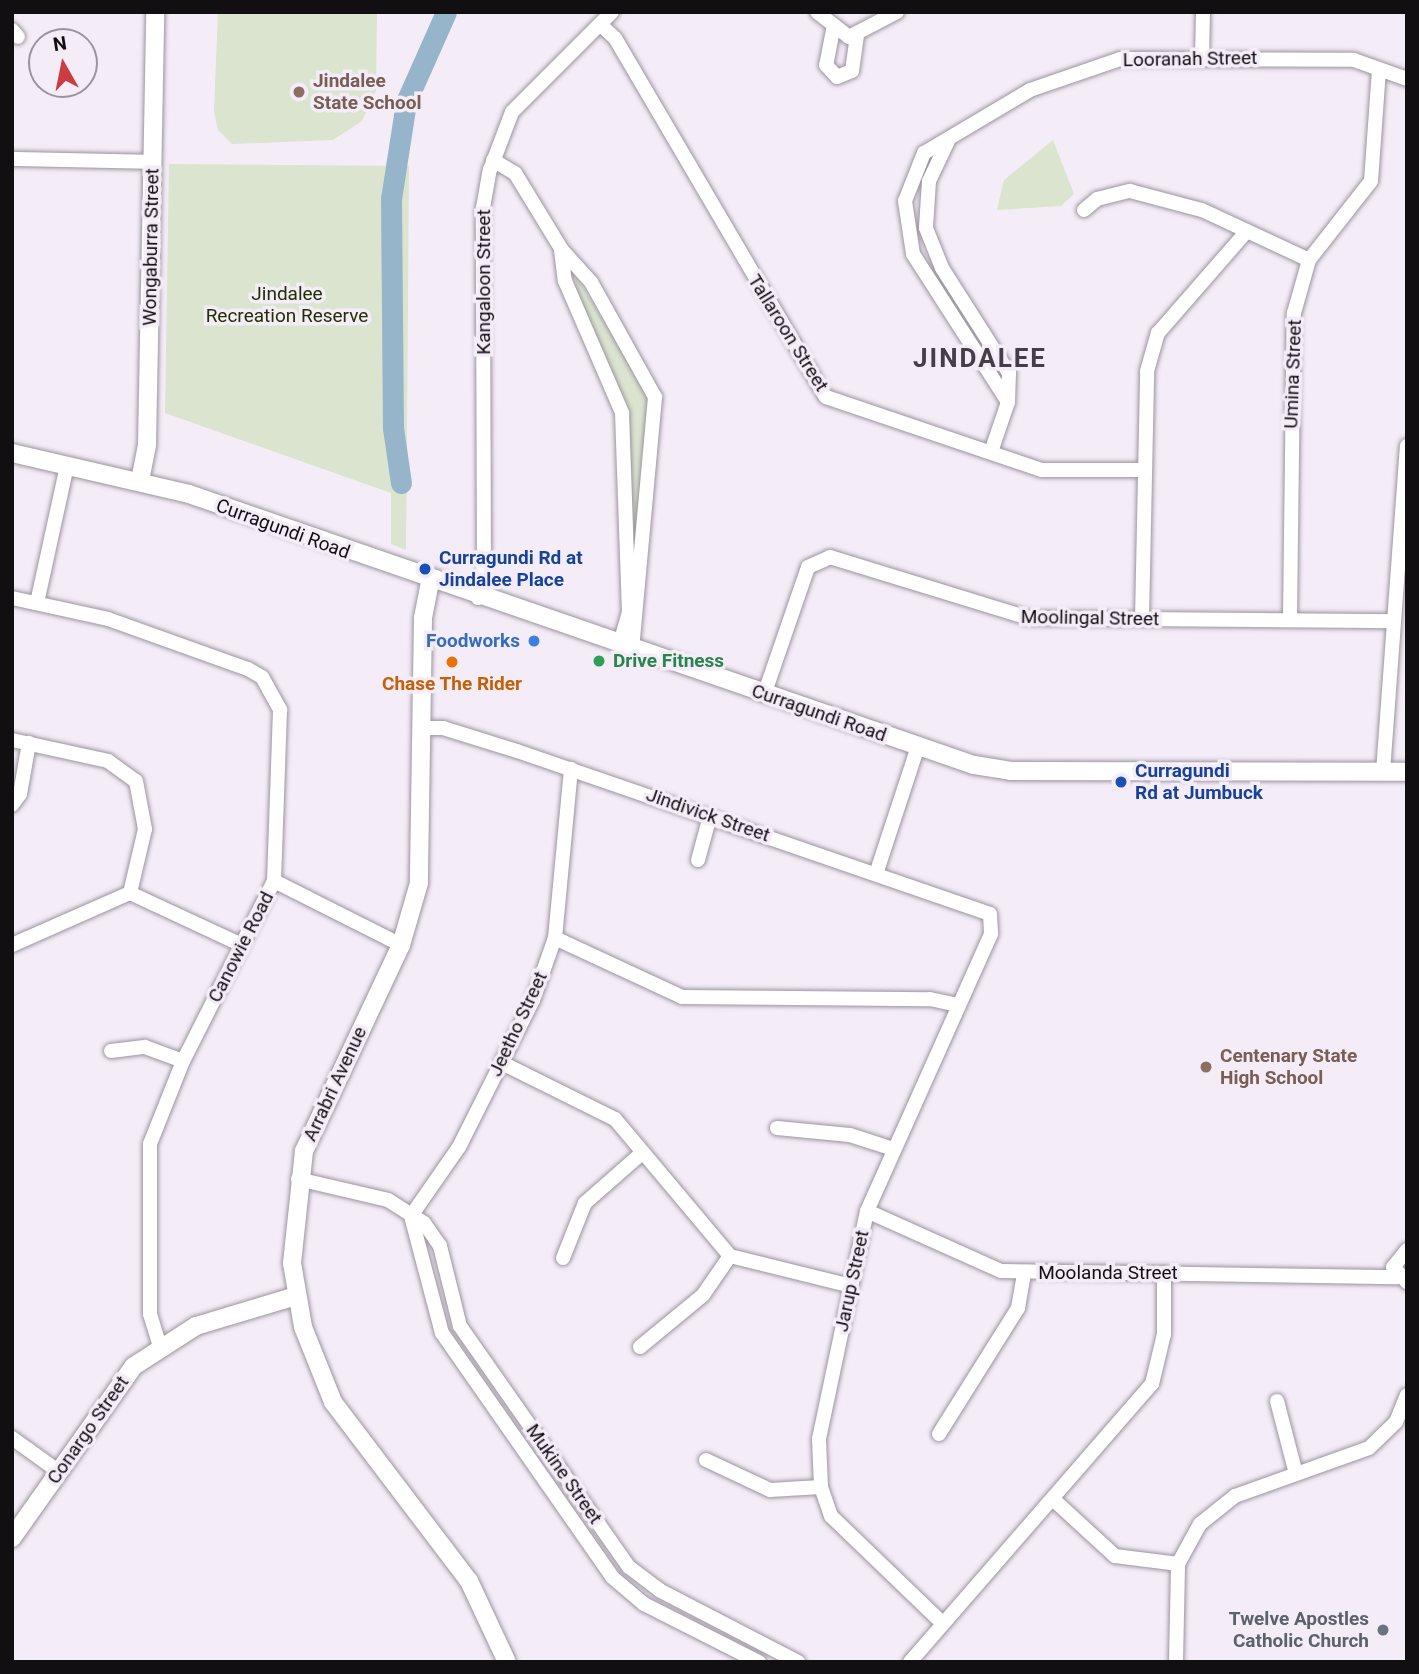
<!DOCTYPE html>
<html>
<head>
<meta charset="utf-8">
<style>
  body { margin:0 }
  #map { position:relative; width:1419px; height:1674px; overflow:hidden; background:#f4ecf7; font-family:Roboto,sans-serif }
  div>[style] { position:absolute }
  .green>* { inset:0; background:#dae4ce }
  .river>* { height:21px; margin:-10.5px; padding:0 10.5px; transform-origin:10.5px; border-radius:10.5px; background:#97b5ca }
  .roads { filter:drop-shadow(0 0 2px #9b949e) drop-shadow(0 0 2px #9b949e) }
  .minor>* { height:14px; margin:-7px; padding:0 7px; transform-origin:7px; border-radius:7px; background:#fff }
  .tertiary>* { height:18px; margin:-9px; padding:0 9px; transform-origin:9px; border-radius:9px; background:#fff }
  .dots>* { width:19px; height:19px; translate:-50% -50%; box-sizing:border-box; border:4px solid #f4ecf7; border-radius:50% }
  span { translate:-50% -50%; white-space:nowrap; text-align:center; line-height:1.15; -webkit-text-stroke:7px #f4ecf7; paint-order:stroke }
  .street-label { font-size:19px; color:#120f13 }
  .education-label { font-size:19px; color:#785e54; font-weight:700 }
  .left { translate:0 -50%; text-align:left }
  .park-label { font-size:19px; color:#213000 }
  .transit-label { font-size:19px; color:#164399; font-weight:700 }
  .shop-label { font-size:19px; color:#366cbe; font-weight:700 }
  .right { translate:-100% -50%; text-align:right }
  .leisure-label { font-size:19px; color:#27864d; font-weight:700 }
  .food-label { font-size:19px; color:#c56008; font-weight:700 }
  .worship-label { font-size:19px; color:#5b616d; font-weight:700 }
  .district-label { font-size:26px; color:#443e47; font-weight:700; letter-spacing:2px }
  .frame { position:absolute; inset:0; border:14px solid #120f13; pointer-events:none }
  .north { position:absolute; left:28px; top:28px; width:70px; height:70px; box-sizing:border-box; background:#f4ecf7; border:2px solid #9a949c; border-radius:50%; rotate:351deg; font-size:19px; font-weight:700; line-height:28px; text-align:center; color:#120f13 }
  .north::after { content:''; display:block; margin:auto; width:24px; height:32px; background:#cc3d42; clip-path:polygon(50% 0,100% 100%,50% 72%,0 100%) }
</style>
</head>
<body>
<div id="map">
  <div class="green">
    <div style="clip-path:polygon(218px 12px,377px 12px,376px 91px,362px 121px,333px 140px,232px 144px,218px 130px,214px 111px)"></div>
    <div style="clip-path:polygon(1053px 140px,1074px 194px,1061px 206px,997px 210px,1004px 180px)"></div>
    <div style="clip-path:polygon(169px 164px,409px 166px,406px 550px,391px 544px,391px 493px,165px 413px)"></div>
    <div style="clip-path:polygon(577px 277px,652px 401px,634px 574px,629px 408px,574px 289px)"></div>
  </div>
  <div class="river">
    <div style="left:401px;top:483px;width:56px;rotate:-98.3deg"></div>
    <div style="left:393px;top:428px;width:229px;rotate:-90.5deg"></div>
    <div style="left:391px;top:199px;width:98px;rotate:-81.2deg"></div>
    <div style="left:406px;top:102px;width:98px;rotate:-66deg"></div>
  </div>
  <div class="roads">
    <div class="minor">
      <div style="left:817px;top:12px;width:41px;rotate:38deg"></div>
      <div style="left:849px;top:37px;width:54px;rotate:-27.5deg"></div>
      <div style="left:602px;top:26px;width:18px;rotate:43deg"></div>
      <div style="left:615px;top:38px;width:416px;rotate:59.6deg"></div>
      <div style="left:826px;top:397px;width:228px;rotate:18.7deg"></div>
      <div style="left:1042px;top:470px;width:100px"></div>
      <div style="left:12px;top:30px;width:9px;rotate:49deg"></div>
      <div style="left:833px;top:30px;width:36px;rotate:101deg"></div>
      <div style="left:826px;top:65px;width:16px;rotate:47deg"></div>
      <div style="left:837px;top:77px;width:16px;rotate:-22deg"></div>
      <div style="left:852px;top:71px;width:35px;rotate:-82deg"></div>
      <div style="left:1202px;top:59px;width:47px;rotate:-88.8deg"></div>
      <div style="left:948px;top:141px;width:44px;rotate:115.4deg"></div>
      <div style="left:929px;top:181px;width:47px;rotate:93.7deg"></div>
      <div style="left:926px;top:228px;width:43px;rotate:68.2deg"></div>
      <div style="left:942px;top:268px;width:125px;rotate:57.5deg"></div>
      <div style="left:1009px;top:373px;width:29px;rotate:92deg"></div>
      <div style="left:1008px;top:402px;width:53px;rotate:108.8deg"></div>
      <div style="left:12px;top:159px;width:140px;rotate:1.2deg"></div>
      <div style="left:493px;top:160px;width:26px;rotate:31deg"></div>
      <div style="left:515px;top:173px;width:90px;rotate:58.6deg"></div>
      <div style="left:562px;top:250px;width:43px;rotate:47.8deg"></div>
      <div style="left:591px;top:282px;width:132px;rotate:60.9deg"></div>
      <div style="left:655px;top:397px;width:255px;rotate:95.2deg"></div>
      <div style="left:1084px;top:210px;width:17px;rotate:-40deg"></div>
      <div style="left:1097px;top:199px;width:34px;rotate:-14deg"></div>
      <div style="left:1130px;top:191px;width:74px;rotate:14.8deg"></div>
      <div style="left:1202px;top:210px;width:118px;rotate:25deg"></div>
      <div style="left:561px;top:250px;width:31px;rotate:83deg"></div>
      <div style="left:565px;top:281px;width:144px;rotate:66.6deg"></div>
      <div style="left:622px;top:413px;width:199px;rotate:88deg"></div>
      <div style="left:629px;top:612px;width:35px;rotate:106deg"></div>
      <div style="left:1008px;top:402px;width:176px;rotate:-122.7deg"></div>
      <div style="left:913px;top:254px;width:54px;rotate:-98.6deg"></div>
      <div style="left:905px;top:201px;width:52px;rotate:-68.4deg"></div>
      <div style="left:924px;top:153px;width:123px;rotate:-30.7deg"></div>
      <div style="left:1030px;top:90px;width:95px;rotate:-19deg"></div>
      <div style="left:1120px;top:59px;width:234px;rotate:0.2deg"></div>
      <div style="left:1354px;top:60px;width:56px;rotate:19.7deg"></div>
      <div style="left:12px;top:598px;width:98px;rotate:12.3deg"></div>
      <div style="left:108px;top:619px;width:149px;rotate:19.7deg"></div>
      <div style="left:248px;top:669px;width:16px;rotate:30deg"></div>
      <div style="left:262px;top:677px;width:38px;rotate:61deg"></div>
      <div style="left:280px;top:710px;width:171px;rotate:92deg"></div>
      <div style="left:274px;top:881px;width:202px;rotate:116.8deg"></div>
      <div style="left:183px;top:1061px;width:89px;rotate:111.7deg"></div>
      <div style="left:150px;top:1144px;width:170px;rotate:90deg"></div>
      <div style="left:150px;top:1314px;width:34px;rotate:73deg"></div>
      <div style="left:478px;top:598px;width:36px;rotate:-80deg"></div>
      <div style="left:484px;top:563px;width:355px;rotate:-90.2deg"></div>
      <div style="left:483px;top:208px;width:39px;rotate:-80deg"></div>
      <div style="left:490px;top:170px;width:62px;rotate:-69.2deg"></div>
      <div style="left:512px;top:112px;width:141px;rotate:-45deg"></div>
      <div style="left:37px;top:603px;width:141px;rotate:-77.7deg"></div>
      <div style="left:1142px;top:619px;width:248px;rotate:-88.8deg"></div>
      <div style="left:1147px;top:371px;width:40px;rotate:-74deg"></div>
      <div style="left:1158px;top:333px;width:134px;rotate:-48.9deg"></div>
      <div style="left:1290px;top:619px;width:306px;rotate:-89.3deg"></div>
      <div style="left:1294px;top:313px;width:55px;rotate:-74.2deg"></div>
      <div style="left:1309px;top:260px;width:100px;rotate:-51.9deg"></div>
      <div style="left:1371px;top:181px;width:111px;rotate:-85.9deg"></div>
      <div style="left:764px;top:695px;width:135px;rotate:-71deg"></div>
      <div style="left:808px;top:567px;width:24px;rotate:-24deg"></div>
      <div style="left:830px;top:557px;width:207px;rotate:17.1deg"></div>
      <div style="left:1028px;top:618px;width:365px;rotate:0.5deg"></div>
      <div style="left:422px;top:728px;width:21px"></div>
      <div style="left:443px;top:728px;width:77px;rotate:17.3deg"></div>
      <div style="left:517px;top:751px;width:500px;rotate:19.01deg"></div>
      <div style="left:990px;top:914px;width:20px;rotate:87deg"></div>
      <div style="left:991px;top:934px;width:303px;rotate:114.1deg"></div>
      <div style="left:867px;top:1211px;width:233px;rotate:101.9deg"></div>
      <div style="left:819px;top:1439px;width:48px;rotate:87.6deg"></div>
      <div style="left:821px;top:1487px;width:31px;rotate:71deg"></div>
      <div style="left:831px;top:1516px;width:154px;rotate:43.9deg"></div>
      <div style="left:12px;top:740px;width:98px;rotate:12.3deg"></div>
      <div style="left:108px;top:761px;width:34px;rotate:36deg"></div>
      <div style="left:136px;top:781px;width:49px;rotate:79.4deg"></div>
      <div style="left:145px;top:829px;width:66px;rotate:103.2deg"></div>
      <div style="left:1383px;top:772px;width:327px;rotate:-85.8deg"></div>
      <div style="left:12px;top:805px;width:14px;rotate:-54deg"></div>
      <div style="left:20px;top:794px;width:52px;rotate:-80deg"></div>
      <div style="left:698px;top:860px;width:46px;rotate:-74.7deg"></div>
      <div style="left:877px;top:871px;width:132px;rotate:-71.8deg"></div>
      <div style="left:274px;top:881px;width:142px;rotate:26.7deg"></div>
      <div style="left:555px;top:938px;width:140px;rotate:24.9deg"></div>
      <div style="left:682px;top:997px;width:248px;rotate:0.5deg"></div>
      <div style="left:930px;top:999px;width:29px;rotate:12deg"></div>
      <div style="left:12px;top:945px;width:129px;rotate:-23.8deg"></div>
      <div style="left:130px;top:893px;width:123px;rotate:24.9deg"></div>
      <div style="left:111px;top:1051px;width:34px;rotate:-7deg"></div>
      <div style="left:145px;top:1047px;width:40px;rotate:20.2deg"></div>
      <div style="left:502px;top:1063px;width:126px;rotate:26.4deg"></div>
      <div style="left:615px;top:1119px;width:179px;rotate:50deg"></div>
      <div style="left:730px;top:1256px;width:125px;rotate:13.9deg"></div>
      <div style="left:777px;top:1128px;width:73px;rotate:5.5deg"></div>
      <div style="left:850px;top:1135px;width:45px;rotate:18deg"></div>
      <div style="left:298px;top:1179px;width:92px;rotate:13.1deg"></div>
      <div style="left:388px;top:1200px;width:43px;rotate:32.6deg"></div>
      <div style="left:424px;top:1223px;width:28px;rotate:55deg"></div>
      <div style="left:440px;top:1246px;width:82px;rotate:76deg"></div>
      <div style="left:460px;top:1326px;width:294px;rotate:55deg"></div>
      <div style="left:629px;top:1567px;width:38px;rotate:37deg"></div>
      <div style="left:659px;top:1590px;width:157px;rotate:27.4deg"></div>
      <div style="left:867px;top:1211px;width:147px;rotate:24.1deg"></div>
      <div style="left:1001px;top:1271px;width:396px;rotate:0.9deg"></div>
      <div style="left:411px;top:1216px;width:121px;rotate:75.2deg"></div>
      <div style="left:442px;top:1333px;width:297px;rotate:55.1deg"></div>
      <div style="left:612px;top:1577px;width:42px;rotate:40.2deg"></div>
      <div style="left:644px;top:1604px;width:129px;rotate:26.8deg"></div>
      <div style="left:411px;top:1216px;width:84px;rotate:-55.2deg"></div>
      <div style="left:459px;top:1147px;width:165px;rotate:-63.3deg"></div>
      <div style="left:533px;top:1000px;width:66px;rotate:-70.5deg"></div>
      <div style="left:555px;top:938px;width:170px;rotate:-84.6deg"></div>
      <div style="left:1407px;top:1250px;width:22px;rotate:129deg"></div>
      <div style="left:1393px;top:1267px;width:21px;rotate:47deg"></div>
      <div style="left:563px;top:1258px;width:59px;rotate:-68.2deg"></div>
      <div style="left:585px;top:1203px;width:77px;rotate:-41.3deg"></div>
      <div style="left:640px;top:1347px;width:82px;rotate:-39.5deg"></div>
      <div style="left:703px;top:1295px;width:47px;rotate:-55.3deg"></div>
      <div style="left:1277px;top:1401px;width:75px;rotate:75.4deg"></div>
      <div style="left:939px;top:1434px;width:149px;rotate:-57.9deg"></div>
      <div style="left:1018px;top:1308px;width:36px;rotate:-80deg"></div>
      <div style="left:12px;top:1438px;width:57px;rotate:35.7deg"></div>
      <div style="left:706px;top:1460px;width:71px;rotate:25.1deg"></div>
      <div style="left:770px;top:1490px;width:51px;rotate:-3.4deg"></div>
      <div style="left:1055px;top:1501px;width:81px;rotate:42.5deg"></div>
      <div style="left:1115px;top:1556px;width:64px;rotate:7.2deg"></div>
      <div style="left:910px;top:1662px;width:369px;rotate:-49deg"></div>
      <div style="left:1152px;top:1384px;width:51px;rotate:-76.5deg"></div>
      <div style="left:1164px;top:1334px;width:61px;rotate:-90deg"></div>
      <div style="left:1176px;top:1662px;width:98px;rotate:-88.8deg"></div>
      <div style="left:1178px;top:1564px;width:46px;rotate:-61.2deg"></div>
      <div style="left:1200px;top:1524px;width:45px;rotate:-38.7deg"></div>
      <div style="left:1235px;top:1496px;width:142px;rotate:-19.7deg"></div>
      <div style="left:1369px;top:1448px;width:37px;rotate:-44deg"></div>
      <div style="left:1396px;top:1422px;width:29px;rotate:-68deg"></div>
    </div>
    <div class="tertiary">
      <div style="left:12px;top:453px;width:182px;rotate:13deg"></div>
      <div style="left:189px;top:494px;width:830px;rotate:19.05deg"></div>
      <div style="left:974px;top:765px;width:36px;rotate:9deg"></div>
      <div style="left:1010px;top:771px;width:397px;rotate:0.1deg"></div>
      <div style="left:140px;top:481px;width:38px;rotate:-79deg"></div>
      <div style="left:147px;top:444px;width:432px;rotate:-88.9deg"></div>
      <div style="left:430px;top:582px;width:37px;rotate:101deg"></div>
      <div style="left:423px;top:618px;width:265px;rotate:90.9deg"></div>
      <div style="left:419px;top:883px;width:65px;rotate:106.2deg"></div>
      <div style="left:401px;top:945px;width:228px;rotate:115.2deg"></div>
      <div style="left:304px;top:1151px;width:113px;rotate:96.1deg"></div>
      <div style="left:292px;top:1263px;width:65px;rotate:80.2deg"></div>
      <div style="left:303px;top:1327px;width:81px;rotate:68.2deg"></div>
      <div style="left:333px;top:1402px;width:225px;rotate:52.8deg"></div>
      <div style="left:469px;top:1581px;width:89px;rotate:64.9deg"></div>
      <div style="left:12px;top:1538px;width:211px;rotate:-54.7deg"></div>
      <div style="left:134px;top:1366px;width:74px;rotate:-32.8deg"></div>
      <div style="left:196px;top:1326px;width:104px;rotate:-16.7deg"></div>
    </div>
  </div>
  <div class="dots">
    <div style="left:299px;top:92px;background:#8d6e63"></div>
    <div style="left:425px;top:569px;background:#1a4fb4"></div>
    <div style="left:534px;top:641px;background:#3f7fe0"></div>
    <div style="left:599px;top:661px;background:#2e9e5b"></div>
    <div style="left:452px;top:662px;background:#e8710a"></div>
    <div style="left:1121px;top:782px;background:#1a4fb4"></div>
    <div style="left:1206px;top:1067px;background:#8d6e63"></div>
    <div style="left:1383px;top:1630px;background:#6b7280"></div>
  </div>
  <div class="street-label">
    <span style="left:1190px;top:59px;rotate:-1deg">Looranah Street</span>
    <span style="left:151px;top:247px;rotate:-89deg">Wongaburra Street</span>
    <span style="left:484px;top:282px;rotate:-90deg">Kangaloon Street</span>
    <span style="left:788px;top:333px;rotate:58deg">Tallaroon Street</span>
    <span style="left:1293px;top:374px;rotate:-88deg">Umina Street</span>
    <span style="left:283px;top:529px;rotate:20deg">Curragundi Road</span>
    <span style="left:1090px;top:618px;rotate:1deg">Moolingal Street</span>
    <span style="left:819px;top:713px;rotate:19deg">Curragundi Road</span>
    <span style="left:708px;top:815px;rotate:19deg">Jindivick Street</span>
    <span style="left:241px;top:947px;rotate:-63deg">Canowie Road</span>
    <span style="left:518px;top:1024px;rotate:-65deg">Jeetho Street</span>
    <span style="left:335px;top:1084px;rotate:-65deg">Arrabri Avenue</span>
    <span style="left:1108px;top:1273px">Moolanda Street</span>
    <span style="left:852px;top:1281px;rotate:-78deg">Jarup Street</span>
    <span style="left:88px;top:1430px;rotate:-55deg">Conargo Street</span>
    <span style="left:564px;top:1474px;rotate:55deg">Mukine Street</span>
  </div>
  <div class="education-label">
    <span class="left" style="left:313px;top:92px">Jindalee<br>State School</span>
    <span class="left" style="left:1220px;top:1067px">Centenary State<br>High School</span>
  </div>
  <div class="park-label">
    <span style="left:287px;top:305px">Jindalee<br>Recreation Reserve</span>
  </div>
  <div class="transit-label">
    <span class="left" style="left:439px;top:569px">Curragundi Rd at<br>Jindalee Place</span>
    <span class="left" style="left:1135px;top:782px">Curragundi<br>Rd at Jumbuck</span>
  </div>
  <div class="shop-label">
    <span class="right" style="left:520px;top:641px">Foodworks</span>
  </div>
  <div class="leisure-label">
    <span class="left" style="left:613px;top:661px">Drive Fitness</span>
  </div>
  <div class="food-label">
    <span style="left:452px;top:684px">Chase The Rider</span>
  </div>
  <div class="worship-label">
    <span class="right" style="left:1369px;top:1630px">Twelve Apostles<br>Catholic Church</span>
  </div>
  <div class="district-label">
    <span style="left:980px;top:359px">JINDALEE</span>
  </div>
  <div class="frame"></div>
  <div class="north">N</div>
</div>
</body>
</html>
